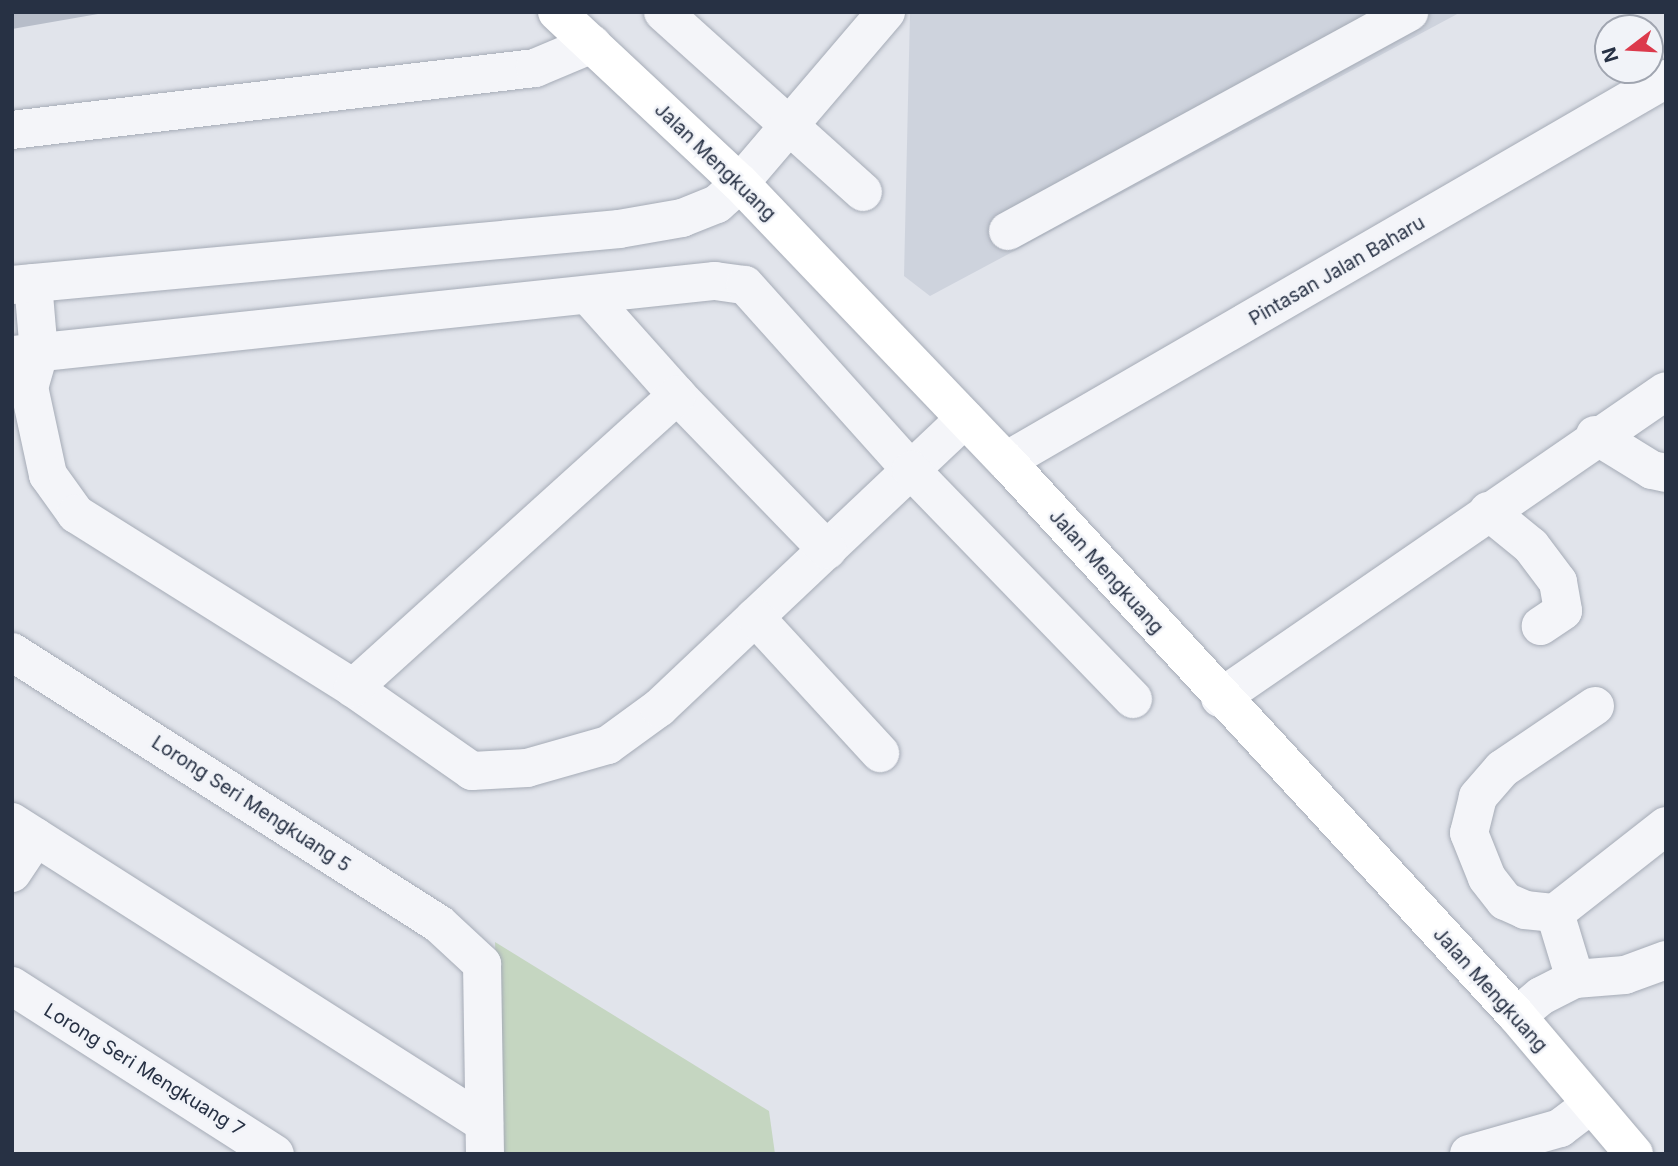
<!DOCTYPE html>
<html>
<head>
<meta charset="utf-8">
<style>
  body { margin:0 }
  #map { position:relative; width:1678px; height:1166px; overflow:hidden; background:#e1e4eb; font-family:Inter,sans-serif }
  div>[style] { position:absolute }
  .built>* { inset:0; background:#ced3dd }
  .green>* { inset:0; background:#c5d6c1 }
  .building>* { inset:0; background:#b7bdc9 }
  .roads { filter:drop-shadow(0 0 2px #a5abb6) drop-shadow(0 0 2px #a5abb6) }
  .minor>* { height:38px; margin:-19px; padding:0 19px; transform-origin:19px; border-radius:19px; background:#f4f5f9 }
  .major>* { height:38px; margin:-19px; padding:0 19px; transform-origin:19px; border-radius:19px; background:#fff }
  span { translate:-50% -50%; white-space:nowrap; text-align:center; line-height:1.15; -webkit-text-stroke:5px #f1f3f8; paint-order:stroke }
  .street-label { font-size:19px; color:#273144 }
  .frame { position:absolute; inset:0; border:14px solid #273144; pointer-events:none }
  .north { position:absolute; left:1594px; top:14px; width:70px; height:70px; box-sizing:border-box; background:#f1f3f8; border:2px solid #a0a5b0; border-radius:50%; rotate:253deg; font-size:19px; font-weight:700; line-height:28px; text-align:center; color:#273144 }
  .north::after { content:''; display:block; margin:auto; width:24px; height:32px; background:#dc3a4c; clip-path:polygon(50% 0,100% 100%,50% 72%,0 100%) }
</style>
</head>
<body>
<div id="map">
  <div class="built">
    <div style="clip-path:polygon(910px 12px,1461px 12px,930px 296px,904px 276px)"></div>
  </div>
  <div class="green">
    <div style="clip-path:polygon(495px 942px,769px 1111px,775px 1154px,504px 1154px)"></div>
  </div>
  <div class="building">
    <div style="clip-path:polygon(12px 12px,98px 12px,98px 14px,12px 29px)"></div>
  </div>
  <div class="roads">
    <div class="minor">
      <div style="left:663px;top:12px;width:269px;rotate:42deg"></div>
      <div style="left:12px;top:130px;width:527px;rotate:-6.76deg"></div>
      <div style="left:535px;top:68px;width:62px;rotate:-22.8deg"></div>
      <div style="left:1008px;top:231px;width:457px;rotate:-28.6deg"></div>
      <div style="left:33px;top:283px;width:70px;rotate:85.1deg"></div>
      <div style="left:39px;top:353px;width:35px;rotate:106deg"></div>
      <div style="left:29px;top:387px;width:90px;rotate:77.8deg"></div>
      <div style="left:48px;top:475px;width:48px;rotate:54.3deg"></div>
      <div style="left:76px;top:514px;width:327px;rotate:32.1deg"></div>
      <div style="left:353px;top:688px;width:145px;rotate:34.9deg"></div>
      <div style="left:472px;top:771px;width:55px;rotate:-3.1deg"></div>
      <div style="left:527px;top:768px;width:84px;rotate:-15.9deg"></div>
      <div style="left:608px;top:745px;width:63px;rotate:-36deg"></div>
      <div style="left:659px;top:708px;width:421px;rotate:-43.4deg"></div>
      <div style="left:12px;top:285px;width:610px;rotate:-5.27deg"></div>
      <div style="left:619px;top:229px;width:64px;rotate:-9.9deg"></div>
      <div style="left:682px;top:218px;width:38px;rotate:-22deg"></div>
      <div style="left:717px;top:204px;width:31px;rotate:-42deg"></div>
      <div style="left:740px;top:183px;width:225px;rotate:-49.5deg"></div>
      <div style="left:588px;top:295px;width:134px;rotate:48.3deg"></div>
      <div style="left:677px;top:395px;width:216px;rotate:45.9deg"></div>
      <div style="left:14px;top:355px;width:705px;rotate:-6.03deg"></div>
      <div style="left:715px;top:281px;width:30px;rotate:8deg"></div>
      <div style="left:745px;top:285px;width:249px;rotate:48.1deg"></div>
      <div style="left:911px;top:470px;width:319px;rotate:45.9deg"></div>
      <div style="left:1595px;top:435px;width:67px;rotate:31.6deg"></div>
      <div style="left:1652px;top:470px;width:14px;rotate:12deg"></div>
      <div style="left:1006px;top:461px;width:763px;rotate:-30.06deg"></div>
      <div style="left:1488px;top:511px;width:55px;rotate:39.1deg"></div>
      <div style="left:1531px;top:546px;width:45px;rotate:53.1deg"></div>
      <div style="left:1558px;top:582px;width:29px;rotate:80deg"></div>
      <div style="left:1563px;top:611px;width:27px;rotate:146deg"></div>
      <div style="left:755px;top:617px;width:185px;rotate:47.4deg"></div>
      <div style="left:12px;top:652px;width:506px;rotate:32.5deg"></div>
      <div style="left:439px;top:924px;width:59px;rotate:42.9deg"></div>
      <div style="left:482px;top:964px;width:190px;rotate:89.1deg"></div>
      <div style="left:353px;top:688px;width:437px;rotate:-42.1deg"></div>
      <div style="left:1220px;top:698px;width:541px;rotate:-34.54deg"></div>
      <div style="left:1595px;top:706px;width:112px;rotate:145.9deg"></div>
      <div style="left:1502px;top:769px;width:37px;rotate:131deg"></div>
      <div style="left:1478px;top:797px;width:37px;rotate:104deg"></div>
      <div style="left:1469px;top:833px;width:48px;rotate:68.2deg"></div>
      <div style="left:1487px;top:878px;width:29px;rotate:52deg"></div>
      <div style="left:1505px;top:901px;width:22px;rotate:24deg"></div>
      <div style="left:1525px;top:910px;width:30px;rotate:6deg"></div>
      <div style="left:1555px;top:913px;width:141px;rotate:-38.1deg"></div>
      <div style="left:12px;top:822px;width:560px;rotate:32.53deg"></div>
      <div style="left:12px;top:873px;width:43px;rotate:-56.3deg"></div>
      <div style="left:1555px;top:913px;width:69px;rotate:73.1deg"></div>
      <div style="left:12px;top:986px;width:312px;rotate:32.6deg"></div>
      <div style="left:1517px;top:1016px;width:31px;rotate:-40deg"></div>
      <div style="left:1541px;top:996px;width:38px;rotate:-27deg"></div>
      <div style="left:1575px;top:979px;width:50px;rotate:-4.6deg"></div>
      <div style="left:1625px;top:975px;width:44px;rotate:-20.1deg"></div>
      <div style="left:1469px;top:1154px;width:95px;rotate:-15.9deg"></div>
      <div style="left:1560px;top:1128px;width:38px;rotate:-37deg"></div>
    </div>
    <div class="major">
      <div style="left:557px;top:12px;width:250px;rotate:43.1deg"></div>
      <div style="left:740px;top:183px;width:385px;rotate:46.3deg"></div>
      <div style="left:1006px;top:461px;width:754px;rotate:47.36deg"></div>
      <div style="left:1517px;top:1016px;width:181px;rotate:49.7deg"></div>
    </div>
  </div>
  <div class="street-label">
    <span style="left:715px;top:162px;rotate:44deg">Jalan Mengkuang</span>
    <span style="left:1337px;top:271px;rotate:-30deg">Pintasan Jalan Baharu</span>
    <span style="left:1106px;top:572px;rotate:48deg">Jalan Mengkuang</span>
    <span style="left:251px;top:804px;rotate:33deg">Lorong Seri Mengkuang 5</span>
    <span style="left:1490px;top:990px;rotate:48deg">Jalan Mengkuang</span>
    <span style="left:144px;top:1070px;rotate:32deg">Lorong Seri Mengkuang 7</span>
  </div>
  <div class="frame"></div>
  <div class="north">N</div>
</div>
</body>
</html>
